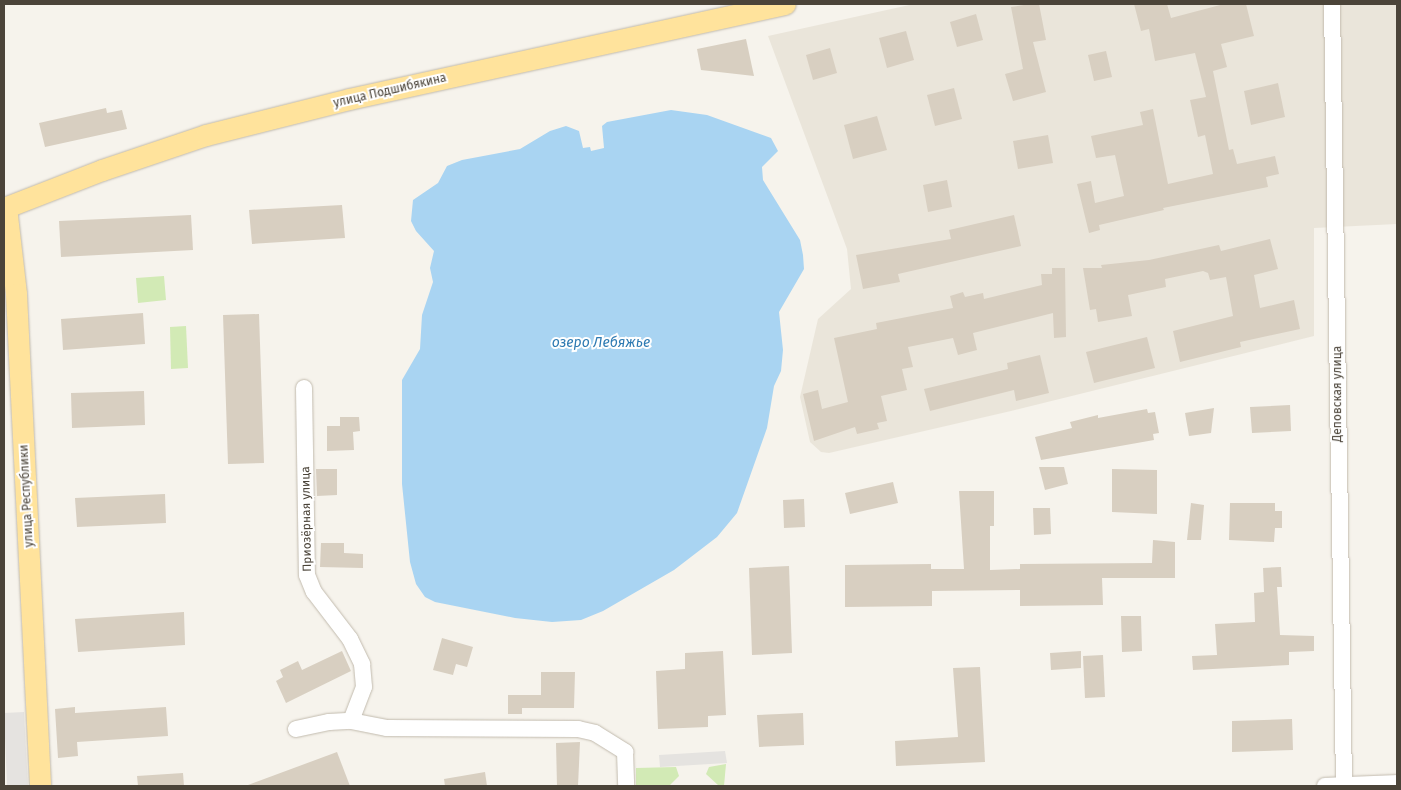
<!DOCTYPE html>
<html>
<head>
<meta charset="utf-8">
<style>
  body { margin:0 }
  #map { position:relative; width:1401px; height:790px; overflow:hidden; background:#f6f3ec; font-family:"Fira Sans",sans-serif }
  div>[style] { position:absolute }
  .residential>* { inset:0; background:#eae5da }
  .green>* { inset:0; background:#d2eab5 }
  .parking>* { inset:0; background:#e5e3e0 }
  .water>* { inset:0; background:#a9d4f2 }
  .building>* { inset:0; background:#d8cfc1 }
  .roads { filter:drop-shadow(0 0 1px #c2bbae) drop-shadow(0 0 1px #c2bbae) }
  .minor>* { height:16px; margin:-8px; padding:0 8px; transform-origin:8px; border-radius:8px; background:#fff }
  .major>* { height:21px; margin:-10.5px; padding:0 10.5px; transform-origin:10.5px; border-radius:10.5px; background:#ffe39c }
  span { translate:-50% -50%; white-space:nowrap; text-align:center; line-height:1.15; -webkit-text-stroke:4px #fff; paint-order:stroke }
  .street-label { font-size:12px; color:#4b4439 }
  .water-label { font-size:14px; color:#2e7ab2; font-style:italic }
  .frame { position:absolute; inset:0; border:5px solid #4b4439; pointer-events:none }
</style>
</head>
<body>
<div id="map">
  <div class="residential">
    <div style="clip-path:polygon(914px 4px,1397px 4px,1397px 224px,1314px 228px,1314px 336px,1011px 411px,829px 453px,821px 452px,810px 442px,800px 397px,818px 319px,851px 289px,847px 249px,768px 36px)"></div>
  </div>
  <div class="green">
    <div style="clip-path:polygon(164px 276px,166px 300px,138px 303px,136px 278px)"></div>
    <div style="clip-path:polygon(186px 326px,188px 368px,171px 369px,170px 327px)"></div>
    <div style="clip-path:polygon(726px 764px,724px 786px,719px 786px,706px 774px,709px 767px)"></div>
    <div style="clip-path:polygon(676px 767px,679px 776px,669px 786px,636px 786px,636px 768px)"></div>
  </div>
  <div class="parking">
    <div style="clip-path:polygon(24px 712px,28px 786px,7px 786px,4px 713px)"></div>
    <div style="clip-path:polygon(725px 751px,727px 763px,660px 767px,659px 755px)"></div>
  </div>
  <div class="water">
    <div style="clip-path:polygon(671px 110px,707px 115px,771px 138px,778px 151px,762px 167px,763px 180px,800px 240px,803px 255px,804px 269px,779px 312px,783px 350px,781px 371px,774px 386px,767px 428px,737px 513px,717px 537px,674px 570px,603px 611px,581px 620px,552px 622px,515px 618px,435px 602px,425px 597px,416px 584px,410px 562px,402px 484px,402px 380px,420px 349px,422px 315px,433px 282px,430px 268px,434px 251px,416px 231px,411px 221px,413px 200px,438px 183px,447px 166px,462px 160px,520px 149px,550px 131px,566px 126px,579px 131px,583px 148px,590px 147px,591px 151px,604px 148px,602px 126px,607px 122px)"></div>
  </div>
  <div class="building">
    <div style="clip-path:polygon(1030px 4px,1039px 4px,1046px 40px,1033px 42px,1046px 92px,1013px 101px,1005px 74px,1023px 69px,1011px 7px)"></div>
    <div style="clip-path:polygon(1134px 4px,1167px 4px,1171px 18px,1224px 4px,1246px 4px,1254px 36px,1221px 44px,1227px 67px,1213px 71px,1229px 150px,1233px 149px,1237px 164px,1275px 156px,1279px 174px,1266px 177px,1268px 187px,1163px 208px,1164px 210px,1099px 225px,1100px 230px,1089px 233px,1077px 184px,1091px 181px,1095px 203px,1124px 196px,1115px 155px,1096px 158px,1091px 136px,1143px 125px,1140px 112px,1153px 109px,1168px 184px,1213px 174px,1205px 135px,1198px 137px,1190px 100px,1206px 97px,1195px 53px,1155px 61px,1149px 29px,1141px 31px)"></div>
    <div style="clip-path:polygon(976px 14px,983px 40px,957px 47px,950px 22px)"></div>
    <div style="clip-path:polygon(906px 31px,914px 60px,887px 68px,879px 38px)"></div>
    <div style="clip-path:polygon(746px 39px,754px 76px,701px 70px,697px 49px)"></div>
    <div style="clip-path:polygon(830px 48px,837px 73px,813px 80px,806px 55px)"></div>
    <div style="clip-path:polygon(1106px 51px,1112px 77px,1094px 81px,1088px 55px)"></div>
    <div style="clip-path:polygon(1278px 83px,1285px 117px,1251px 125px,1244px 91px)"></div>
    <div style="clip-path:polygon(954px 88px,962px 119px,935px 126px,927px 95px)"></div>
    <div style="clip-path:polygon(106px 108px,107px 113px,122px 110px,127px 129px,45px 147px,39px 123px)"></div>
    <div style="clip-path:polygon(877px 116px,887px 150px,853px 159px,844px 125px)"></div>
    <div style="clip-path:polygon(1048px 135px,1053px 163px,1018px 169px,1013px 141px)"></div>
    <div style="clip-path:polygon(947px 180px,952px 207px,928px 212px,923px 185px)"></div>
    <div style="clip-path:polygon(342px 205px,345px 238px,252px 244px,249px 210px)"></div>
    <div style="clip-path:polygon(191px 215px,193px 250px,61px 257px,59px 221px)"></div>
    <div style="clip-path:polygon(1014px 215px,1021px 246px,898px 274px,900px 282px,863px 289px,856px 255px,951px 239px,949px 230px)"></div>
    <div style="clip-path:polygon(1270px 239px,1278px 269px,1254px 275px,1260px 308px,1294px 300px,1300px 329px,1240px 342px,1241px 347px,1180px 362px,1173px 331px,1233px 316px,1226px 277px,1210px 280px,1208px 273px,1203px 271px,1165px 279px,1166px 287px,1128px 295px,1132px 316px,1098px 322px,1096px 309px,1090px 310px,1083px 268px,1102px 268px,1101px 265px,1149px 260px,1219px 245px,1221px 251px)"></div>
    <div style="clip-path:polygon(1052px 268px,1065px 268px,1066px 337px,1054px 338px,1053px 313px,973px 333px,977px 350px,958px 355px,953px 338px,908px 347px,913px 367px,902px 369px,907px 390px,881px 396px,887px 421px,877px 423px,879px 429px,857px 434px,855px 427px,814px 441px,803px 394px,818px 390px,822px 409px,848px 402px,834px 338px,877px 329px,876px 323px,953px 308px,950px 296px,963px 292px,965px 297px,983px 293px,984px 299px,1042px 285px,1041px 274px,1052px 274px)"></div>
    <div style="clip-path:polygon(143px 313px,145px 344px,63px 350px,61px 319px)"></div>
    <div style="clip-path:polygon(259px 314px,264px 463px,228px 464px,223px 315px)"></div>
    <div style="clip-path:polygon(1147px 337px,1155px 368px,1094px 383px,1086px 352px)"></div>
    <div style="clip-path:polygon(1040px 355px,1049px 393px,1016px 401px,1014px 390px,930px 411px,924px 389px,1008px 369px,1007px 363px)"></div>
    <div style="clip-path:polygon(144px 391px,145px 425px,72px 428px,71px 393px)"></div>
    <div style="clip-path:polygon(1290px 405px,1291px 431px,1252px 433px,1250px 407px)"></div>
    <div style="clip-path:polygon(1214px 408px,1211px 433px,1189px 436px,1185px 413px)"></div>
    <div style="clip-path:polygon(1147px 409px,1148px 413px,1155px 412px,1159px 433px,1153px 434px,1154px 440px,1041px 460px,1035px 437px,1072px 428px,1070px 422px,1098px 415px,1098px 418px)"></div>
    <div style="clip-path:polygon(340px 417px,359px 417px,360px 431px,353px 432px,354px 450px,327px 451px,327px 426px,340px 426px)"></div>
    <div style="clip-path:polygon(1039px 467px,1064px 467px,1068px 484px,1045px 490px)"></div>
    <div style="clip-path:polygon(316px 469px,337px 469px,337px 495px,317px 496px)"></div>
    <div style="clip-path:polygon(1112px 469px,1157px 470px,1157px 514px,1112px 512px)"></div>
    <div style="clip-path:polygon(893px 482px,898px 503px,850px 514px,845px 493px)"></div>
    <div style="clip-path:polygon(959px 491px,994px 491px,994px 526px,990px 526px,990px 570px,1020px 569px,1020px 564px,1152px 563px,1153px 540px,1175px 542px,1175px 578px,1102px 578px,1103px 605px,1020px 606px,1020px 590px,932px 591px,932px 606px,845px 607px,845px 565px,931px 564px,931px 569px,964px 569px)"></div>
    <div style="clip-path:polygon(165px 494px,166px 523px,77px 527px,75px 498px)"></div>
    <div style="clip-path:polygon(804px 499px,805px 527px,784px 528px,783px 500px)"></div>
    <div style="clip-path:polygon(1191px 503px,1204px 505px,1201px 540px,1187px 540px)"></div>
    <div style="clip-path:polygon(1230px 503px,1275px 503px,1275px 511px,1282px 511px,1282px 528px,1275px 528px,1274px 542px,1229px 540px)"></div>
    <div style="clip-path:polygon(1033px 508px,1050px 508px,1051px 534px,1034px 535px)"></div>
    <div style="clip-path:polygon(321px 543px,344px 543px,344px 553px,363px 554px,363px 568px,320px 567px)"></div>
    <div style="clip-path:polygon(789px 566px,792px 653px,752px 655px,749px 568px)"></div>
    <div style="clip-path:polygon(1281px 567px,1282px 587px,1277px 587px,1280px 635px,1314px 636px,1314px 651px,1289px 652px,1289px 665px,1193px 670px,1192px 656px,1217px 655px,1215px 624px,1255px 622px,1254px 593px,1264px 592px,1263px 568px)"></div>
    <div style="clip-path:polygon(184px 612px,185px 645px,78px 652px,75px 619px)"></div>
    <div style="clip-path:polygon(1121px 616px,1141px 616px,1142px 651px,1122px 652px)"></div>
    <div style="clip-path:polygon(442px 638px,473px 647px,467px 667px,456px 664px,453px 675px,433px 670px)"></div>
    <div style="clip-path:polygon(342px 651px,351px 671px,286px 703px,276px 681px,283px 677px,280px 670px,298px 661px,302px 670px)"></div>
    <div style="clip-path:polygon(723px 651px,726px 715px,708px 716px,708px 727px,658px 729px,656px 671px,685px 669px,685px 653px)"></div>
    <div style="clip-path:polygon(1081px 651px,1081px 668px,1051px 670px,1050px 653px)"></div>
    <div style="clip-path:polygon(1103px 655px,1105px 697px,1085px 698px,1083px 656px)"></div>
    <div style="clip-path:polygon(980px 667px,985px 762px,896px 766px,895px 741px,958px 737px,953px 668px)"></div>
    <div style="clip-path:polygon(541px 672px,575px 672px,574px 708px,522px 708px,522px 714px,508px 714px,508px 695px,541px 695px)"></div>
    <div style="clip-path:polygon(75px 707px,75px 713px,166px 707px,168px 736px,77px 742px,78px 756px,58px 758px,55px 709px)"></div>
    <div style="clip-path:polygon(803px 713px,804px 745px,759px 747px,757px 715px)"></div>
    <div style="clip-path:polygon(1292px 719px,1293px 750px,1232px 752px,1232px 721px)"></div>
    <div style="clip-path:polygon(580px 742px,578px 786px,557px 786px,556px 743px)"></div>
    <div style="clip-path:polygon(337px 752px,350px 786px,249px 786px,248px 785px)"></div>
    <div style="clip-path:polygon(485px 772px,487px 786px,445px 786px,444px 779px)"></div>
    <div style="clip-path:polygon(183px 773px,184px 786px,138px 786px,137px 776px)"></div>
  </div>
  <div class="roads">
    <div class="minor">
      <div style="left:1332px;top:4px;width:781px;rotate:89.12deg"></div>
      <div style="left:304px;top:388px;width:187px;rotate:89.1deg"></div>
      <div style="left:307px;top:575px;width:18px;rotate:68deg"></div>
      <div style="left:314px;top:592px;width:59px;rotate:52.5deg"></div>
      <div style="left:350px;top:639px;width:28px;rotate:64deg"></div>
      <div style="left:362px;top:664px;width:23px;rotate:85deg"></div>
      <div style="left:364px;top:687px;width:36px;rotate:111deg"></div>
      <div style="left:296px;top:729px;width:34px;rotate:-12deg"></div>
      <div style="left:329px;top:722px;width:22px;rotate:-3deg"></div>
      <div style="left:351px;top:721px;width:37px;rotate:11deg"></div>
      <div style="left:387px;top:728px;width:191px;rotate:0.3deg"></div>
      <div style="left:578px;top:729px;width:17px;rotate:13deg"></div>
      <div style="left:595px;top:733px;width:36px;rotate:32deg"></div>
      <div style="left:625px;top:752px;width:34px;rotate:88deg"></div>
      <div style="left:1325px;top:786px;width:72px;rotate:-2.4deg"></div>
    </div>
    <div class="major">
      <div style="left:6px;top:207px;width:88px;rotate:83.4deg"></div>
      <div style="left:16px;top:294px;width:493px;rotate:87.2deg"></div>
      <div style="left:4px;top:208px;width:105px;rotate:-21.2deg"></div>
      <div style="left:102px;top:170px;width:110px;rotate:-18.6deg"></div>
      <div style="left:206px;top:135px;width:147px;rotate:-14.1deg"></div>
      <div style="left:349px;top:99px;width:446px;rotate:-12.3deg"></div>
    </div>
  </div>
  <div class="street-label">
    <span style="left:390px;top:91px;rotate:-13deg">улица Подшибякина</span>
    <span style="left:1338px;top:394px;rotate:-90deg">Деповская улица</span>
    <span style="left:27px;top:496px;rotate:-93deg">улица Республики</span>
    <span style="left:307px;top:519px;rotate:-91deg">Приозёрная улица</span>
  </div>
  <div class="water-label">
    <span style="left:601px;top:343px">озеро Лебяжье</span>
  </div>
  <div class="frame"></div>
</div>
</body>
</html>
